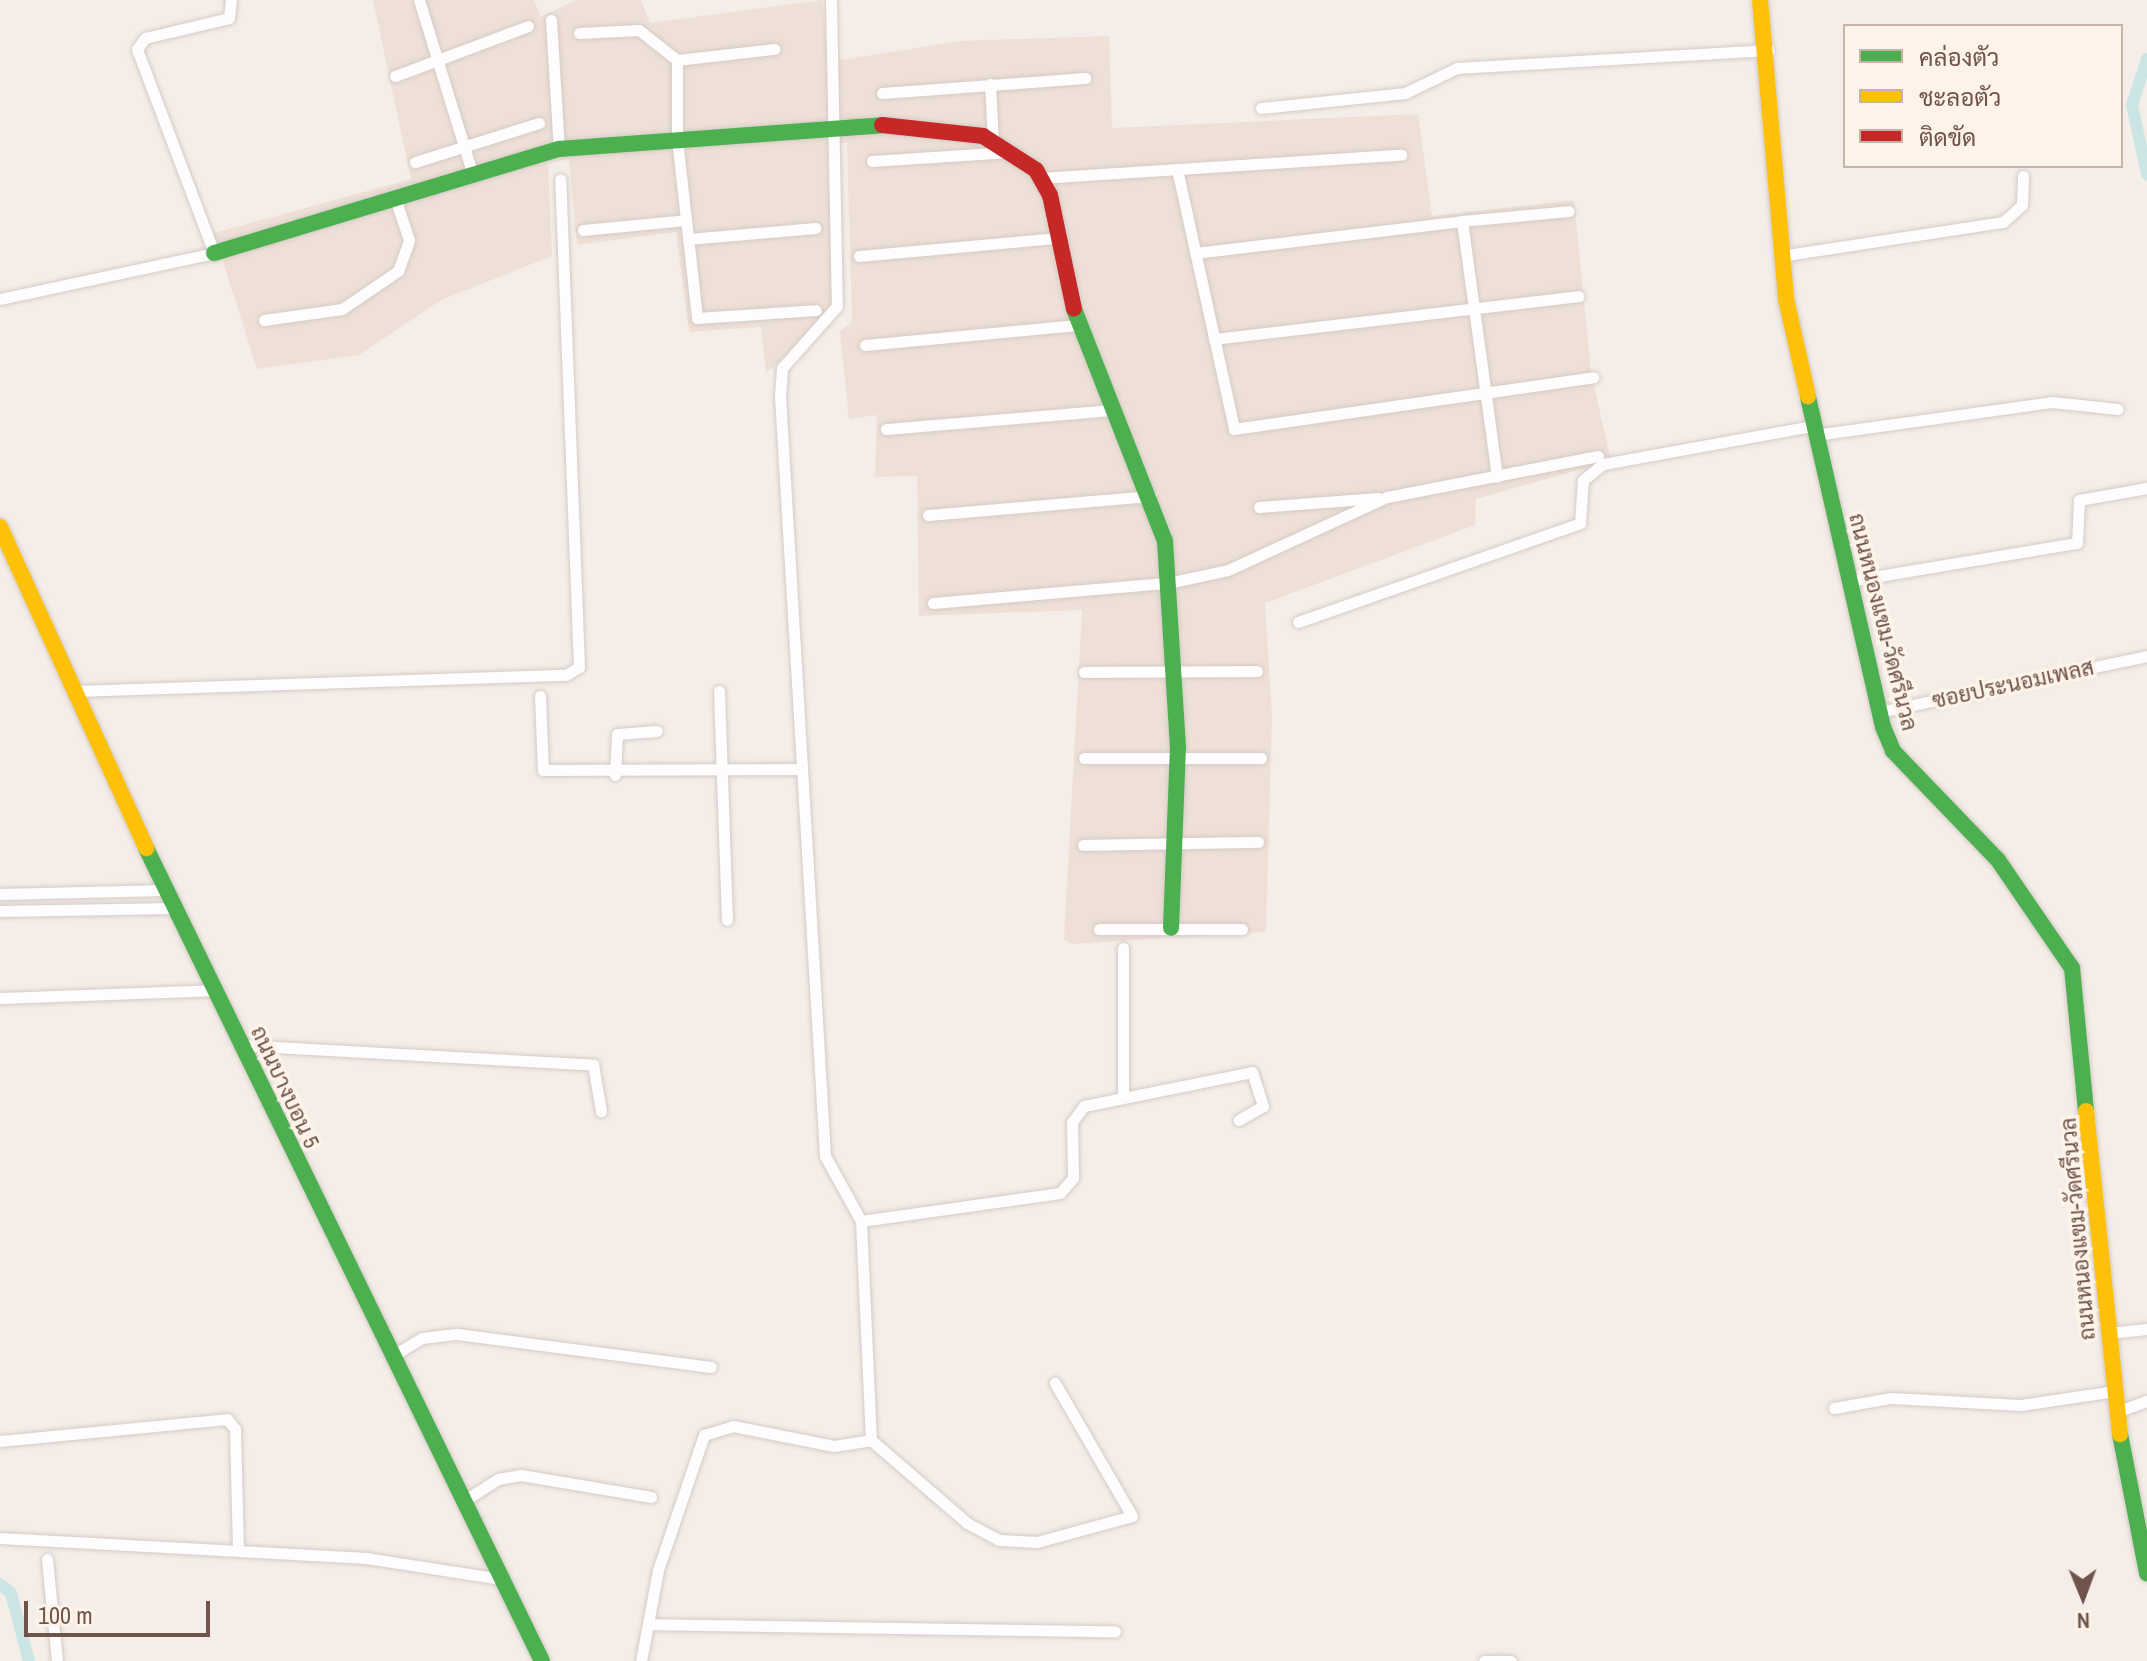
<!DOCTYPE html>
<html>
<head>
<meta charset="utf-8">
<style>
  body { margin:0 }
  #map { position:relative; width:2147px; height:1661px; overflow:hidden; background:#f5eee8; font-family:"Archivo Narrow",Sarabun,sans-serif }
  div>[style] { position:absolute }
  .residential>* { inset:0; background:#eee0d6 }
  .canal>* { height:12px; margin:-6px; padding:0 6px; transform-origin:6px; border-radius:6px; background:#cbe5e4 }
  .roads { filter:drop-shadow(0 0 2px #d4cbc6) drop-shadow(0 0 2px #d4cbc6) }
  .street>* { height:11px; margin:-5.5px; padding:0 5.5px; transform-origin:5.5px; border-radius:5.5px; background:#fefcfc }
  .fast>* { height:16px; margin:-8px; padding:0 8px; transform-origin:8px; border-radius:8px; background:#4caf50 }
  .slow>* { height:16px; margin:-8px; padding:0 8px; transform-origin:8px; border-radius:8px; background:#ffc107 }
  .jam>* { height:16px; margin:-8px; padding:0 8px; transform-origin:8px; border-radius:8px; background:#c62828 }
  span { translate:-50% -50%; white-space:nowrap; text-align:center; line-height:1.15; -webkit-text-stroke:7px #fdf3e8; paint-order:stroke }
  .street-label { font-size:22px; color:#70544b }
  .legend { position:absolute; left:1843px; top:24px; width:280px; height:144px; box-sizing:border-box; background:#fdf3e8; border:2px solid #c5b3a9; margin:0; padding:10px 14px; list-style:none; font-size:24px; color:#70544b }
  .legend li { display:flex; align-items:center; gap:16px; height:40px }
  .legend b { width:40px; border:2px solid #c5b3a9 }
  .north { position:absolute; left:2043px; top:1557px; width:80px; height:80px; -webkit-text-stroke:6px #fdf3e8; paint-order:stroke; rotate:179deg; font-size:22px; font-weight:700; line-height:32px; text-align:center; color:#70544b }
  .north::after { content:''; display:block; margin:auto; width:28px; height:36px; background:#70544b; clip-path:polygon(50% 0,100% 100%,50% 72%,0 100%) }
  .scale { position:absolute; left:24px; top:1601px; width:186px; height:36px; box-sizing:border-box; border:4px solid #70544b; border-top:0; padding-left:10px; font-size:24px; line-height:28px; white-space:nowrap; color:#70544b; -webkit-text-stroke:6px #fdf3e8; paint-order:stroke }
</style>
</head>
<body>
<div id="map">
  <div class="residential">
    <div style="clip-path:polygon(373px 0,534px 0,541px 17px,576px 0,641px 0,650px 23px,822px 0,828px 62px,961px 41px,1109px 36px,1112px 128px,1418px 114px,1432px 216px,1574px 200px,1591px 372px,1611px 461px,1476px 499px,1475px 525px,1265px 603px,1272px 716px,1266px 932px,1072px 944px,1064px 939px,1082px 610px,919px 616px,917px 476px,875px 477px,877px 415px,849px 419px,840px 331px,852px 321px,847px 143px,827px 144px,833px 315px,766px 373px,761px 327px,689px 332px,676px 232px,577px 245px,569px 159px,548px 162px,552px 256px,441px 300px,359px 355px,257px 369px,214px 233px,411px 179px)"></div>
  </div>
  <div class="canal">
    <div style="left:2147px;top:59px;width:48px;rotate:108.1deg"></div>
    <div style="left:2132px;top:105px;width:71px;rotate:77.7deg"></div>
    <div style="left:0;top:1584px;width:14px;rotate:39deg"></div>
    <div style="left:11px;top:1593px;width:70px;rotate:75.2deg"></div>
  </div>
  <div class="roads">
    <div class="street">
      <div style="left:419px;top:0;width:183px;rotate:72.9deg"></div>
      <div style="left:831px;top:0;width:306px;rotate:88.9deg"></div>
      <div style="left:837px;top:306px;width:83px;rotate:131.6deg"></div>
      <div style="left:782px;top:368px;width:28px;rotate:94deg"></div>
      <div style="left:780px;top:396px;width:761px;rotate:86.61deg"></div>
      <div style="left:825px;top:1156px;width:74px;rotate:61deg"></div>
      <div style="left:861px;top:1221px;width:219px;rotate:87.4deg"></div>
      <div style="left:551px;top:20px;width:129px;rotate:86.5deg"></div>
      <div style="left:579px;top:33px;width:60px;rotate:-2.9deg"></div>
      <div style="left:639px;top:30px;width:48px;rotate:38.3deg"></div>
      <div style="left:677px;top:60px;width:79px;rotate:90deg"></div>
      <div style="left:677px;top:139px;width:180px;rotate:83.6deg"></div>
      <div style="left:697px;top:318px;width:119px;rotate:-3.8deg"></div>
      <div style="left:677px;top:60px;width:98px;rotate:-6.5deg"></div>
      <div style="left:395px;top:76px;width:142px;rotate:-20.6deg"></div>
      <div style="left:990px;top:84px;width:58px;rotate:87deg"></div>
      <div style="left:882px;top:93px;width:204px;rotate:-4.2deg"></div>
      <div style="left:1261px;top:108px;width:145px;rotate:-5.9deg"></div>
      <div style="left:1405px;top:93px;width:58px;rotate:-25.7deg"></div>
      <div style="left:1457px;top:68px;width:312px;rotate:-3.3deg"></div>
      <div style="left:872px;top:161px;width:138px;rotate:-3.7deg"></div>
      <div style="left:415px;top:162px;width:130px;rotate:-17.5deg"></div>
      <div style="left:1177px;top:169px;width:266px;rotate:77.6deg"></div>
      <div style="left:1234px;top:429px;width:363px;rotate:-8.2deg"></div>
      <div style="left:1041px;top:178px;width:361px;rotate:-3.7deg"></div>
      <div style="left:1462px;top:221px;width:107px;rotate:-5.3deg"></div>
      <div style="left:583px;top:230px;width:103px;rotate:-5.5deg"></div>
      <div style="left:688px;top:239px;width:128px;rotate:-4.9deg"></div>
      <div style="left:1195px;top:253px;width:269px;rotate:-6.8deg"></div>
      <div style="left:1462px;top:221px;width:258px;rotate:82.2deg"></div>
      <div style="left:859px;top:256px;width:197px;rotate:-5.2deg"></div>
      <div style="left:1780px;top:256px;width:226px;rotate:-8.7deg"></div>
      <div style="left:2003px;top:222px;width:25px;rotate:-42deg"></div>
      <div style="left:2022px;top:205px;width:29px;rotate:-88deg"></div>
      <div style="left:0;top:299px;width:219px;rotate:-12.1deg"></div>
      <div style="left:214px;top:253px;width:218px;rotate:-110.7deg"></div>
      <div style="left:137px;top:49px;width:14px;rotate:-54deg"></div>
      <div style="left:145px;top:38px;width:86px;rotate:-13.4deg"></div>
      <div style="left:229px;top:18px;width:18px;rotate:-84deg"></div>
      <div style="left:264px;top:320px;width:79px;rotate:-8deg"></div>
      <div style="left:342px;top:309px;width:68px;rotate:-34.2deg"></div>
      <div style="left:398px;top:271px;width:33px;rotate:-70deg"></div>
      <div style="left:409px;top:240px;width:44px;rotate:-108.4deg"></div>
      <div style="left:1214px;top:339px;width:367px;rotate:-6.7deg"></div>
      <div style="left:865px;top:345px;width:213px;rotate:-5.4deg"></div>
      <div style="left:886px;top:429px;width:227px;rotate:-4.8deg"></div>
      <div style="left:1815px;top:435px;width:239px;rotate:-7.9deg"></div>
      <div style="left:2052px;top:402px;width:66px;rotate:6.1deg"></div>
      <div style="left:1259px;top:507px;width:119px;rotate:-4.3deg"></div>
      <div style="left:928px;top:515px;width:223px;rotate:-4.9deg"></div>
      <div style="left:1849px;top:581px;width:231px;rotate:-9.5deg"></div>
      <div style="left:2077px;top:543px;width:43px;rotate:-87.3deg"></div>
      <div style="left:2079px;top:500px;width:69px;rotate:-10deg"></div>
      <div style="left:933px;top:603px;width:236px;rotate:-4.9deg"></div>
      <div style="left:1168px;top:583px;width:61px;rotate:-12.2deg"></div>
      <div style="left:1228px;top:570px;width:175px;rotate:-24.7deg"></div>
      <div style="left:1387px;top:497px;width:215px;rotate:-11deg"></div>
      <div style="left:1298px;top:622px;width:299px;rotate:-19.3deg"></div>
      <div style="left:1580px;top:523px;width:43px;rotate:-86deg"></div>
      <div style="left:1583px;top:480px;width:26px;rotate:-39deg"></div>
      <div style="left:1603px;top:464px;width:213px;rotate:-10.3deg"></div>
      <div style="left:1084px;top:672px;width:173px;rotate:-0.3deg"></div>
      <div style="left:75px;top:691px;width:491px;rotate:-1.9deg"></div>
      <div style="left:566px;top:675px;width:15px;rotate:-32deg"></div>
      <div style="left:579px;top:667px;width:488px;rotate:-92.2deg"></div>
      <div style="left:719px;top:691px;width:229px;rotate:88deg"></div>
      <div style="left:540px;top:696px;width:74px;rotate:87.7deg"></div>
      <div style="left:543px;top:770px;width:258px;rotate:-0.2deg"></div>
      <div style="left:1879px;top:712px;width:274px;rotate:-11.8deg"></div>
      <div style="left:1084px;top:758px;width:177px"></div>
      <div style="left:615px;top:775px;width:41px;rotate:-87.2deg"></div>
      <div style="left:617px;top:734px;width:40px;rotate:-4.3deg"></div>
      <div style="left:1083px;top:845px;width:175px;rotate:-1deg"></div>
      <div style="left:0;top:894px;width:165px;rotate:-1.4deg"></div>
      <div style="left:0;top:911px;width:173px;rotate:-1deg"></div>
      <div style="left:1099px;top:929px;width:143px"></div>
      <div style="left:0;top:998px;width:214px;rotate:-2.1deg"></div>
      <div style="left:240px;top:1045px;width:354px;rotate:3.2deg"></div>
      <div style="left:593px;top:1065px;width:47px;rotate:80.1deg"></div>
      <div style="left:1123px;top:1097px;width:149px;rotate:-90deg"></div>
      <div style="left:861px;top:1221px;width:201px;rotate:-8deg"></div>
      <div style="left:1060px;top:1193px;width:20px;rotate:-49deg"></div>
      <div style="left:1073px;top:1178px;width:56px;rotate:-91deg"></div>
      <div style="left:1072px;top:1122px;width:20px;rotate:-53deg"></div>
      <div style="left:1084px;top:1106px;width:171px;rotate:-11.4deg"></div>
      <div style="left:1252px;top:1072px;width:36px;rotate:72deg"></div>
      <div style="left:1263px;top:1106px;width:28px;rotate:150deg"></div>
      <div style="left:2109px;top:1333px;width:38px;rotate:-6deg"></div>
      <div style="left:392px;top:1356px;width:35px;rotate:-31deg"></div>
      <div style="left:422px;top:1338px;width:35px;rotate:-7deg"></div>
      <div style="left:457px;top:1334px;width:256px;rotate:7.4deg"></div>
      <div style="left:1834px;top:1408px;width:58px;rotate:-10deg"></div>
      <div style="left:1891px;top:1398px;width:130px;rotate:3.1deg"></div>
      <div style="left:2021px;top:1405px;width:95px;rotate:-8.5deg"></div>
      <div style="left:2116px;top:1412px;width:33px;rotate:-20deg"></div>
      <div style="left:871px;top:1440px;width:127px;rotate:40.8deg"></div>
      <div style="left:967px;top:1523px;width:36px;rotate:28deg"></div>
      <div style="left:999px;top:1540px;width:38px;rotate:3deg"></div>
      <div style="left:1037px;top:1542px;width:98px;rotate:-15.3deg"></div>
      <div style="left:1132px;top:1516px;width:154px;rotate:-120.1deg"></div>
      <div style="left:0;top:1441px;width:228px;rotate:-5.5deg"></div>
      <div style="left:227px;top:1419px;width:13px;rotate:51deg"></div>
      <div style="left:235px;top:1429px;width:121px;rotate:88.6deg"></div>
      <div style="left:462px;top:1502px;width:43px;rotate:-32.6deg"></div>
      <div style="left:498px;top:1479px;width:23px;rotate:-10deg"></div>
      <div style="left:521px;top:1475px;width:132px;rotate:9.6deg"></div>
      <div style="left:0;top:1538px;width:367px;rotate:3.1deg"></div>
      <div style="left:366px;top:1558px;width:137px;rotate:8.8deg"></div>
      <div style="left:47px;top:1559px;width:102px;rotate:84.4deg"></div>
      <div style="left:648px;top:1624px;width:467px;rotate:0.9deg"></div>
      <div style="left:641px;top:1661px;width:93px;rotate:-79.4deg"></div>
      <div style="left:658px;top:1570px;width:143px;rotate:-71.2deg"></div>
      <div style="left:704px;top:1435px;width:30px;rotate:-17deg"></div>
      <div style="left:733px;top:1426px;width:103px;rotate:11.2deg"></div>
      <div style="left:834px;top:1446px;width:37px;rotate:-9deg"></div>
      <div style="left:1484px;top:1661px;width:27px"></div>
    </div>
    <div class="fast">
      <div style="left:214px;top:253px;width:360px;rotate:-16.8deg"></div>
      <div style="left:559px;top:149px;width:324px;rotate:-4.2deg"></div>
      <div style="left:1074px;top:309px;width:249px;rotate:68.6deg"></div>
      <div style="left:1165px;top:541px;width:205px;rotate:86.4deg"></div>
      <div style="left:1178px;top:746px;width:182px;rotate:92.2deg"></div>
      <div style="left:1808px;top:397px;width:338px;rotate:77.2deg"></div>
      <div style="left:1883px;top:727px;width:26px;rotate:67deg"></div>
      <div style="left:1893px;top:751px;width:151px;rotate:46.1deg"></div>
      <div style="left:1998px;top:860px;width:131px;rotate:55.6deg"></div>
      <div style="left:2072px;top:968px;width:144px;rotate:84.4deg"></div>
      <div style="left:146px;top:848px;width:904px;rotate:64.03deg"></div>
      <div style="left:2120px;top:1434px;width:142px;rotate:79deg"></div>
    </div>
    <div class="slow">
      <div style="left:1760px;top:0;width:300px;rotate:85deg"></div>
      <div style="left:1786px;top:299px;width:100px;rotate:77.3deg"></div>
      <div style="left:0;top:527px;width:353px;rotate:65.5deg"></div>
      <div style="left:2086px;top:1111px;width:325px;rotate:84deg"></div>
    </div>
    <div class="jam">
      <div style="left:882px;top:125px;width:102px;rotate:6.2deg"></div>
      <div style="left:983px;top:136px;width:63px;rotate:32.7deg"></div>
      <div style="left:1036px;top:170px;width:29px;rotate:61deg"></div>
      <div style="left:1050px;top:195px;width:116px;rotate:78.1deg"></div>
    </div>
  </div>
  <div class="street-label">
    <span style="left:1883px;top:622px;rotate:76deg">ถนนหนองแขม-วัดศรีนวล</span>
    <span style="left:2013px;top:684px;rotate:-12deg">ซอยประนอมเพลส</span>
    <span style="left:285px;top:1087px;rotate:65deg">ถนนบางบอน 5</span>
    <span style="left:2078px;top:1229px;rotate:-95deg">ถนนหนองแขม-วัดศรีนวล</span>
  </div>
  <ul class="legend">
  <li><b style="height:10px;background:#4caf50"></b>คล่องตัว</li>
  <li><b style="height:10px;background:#ffc107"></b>ชะลอตัว</li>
  <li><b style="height:10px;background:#c62828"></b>ติดขัด</li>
  </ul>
  <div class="north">N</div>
  <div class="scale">100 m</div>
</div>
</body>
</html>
